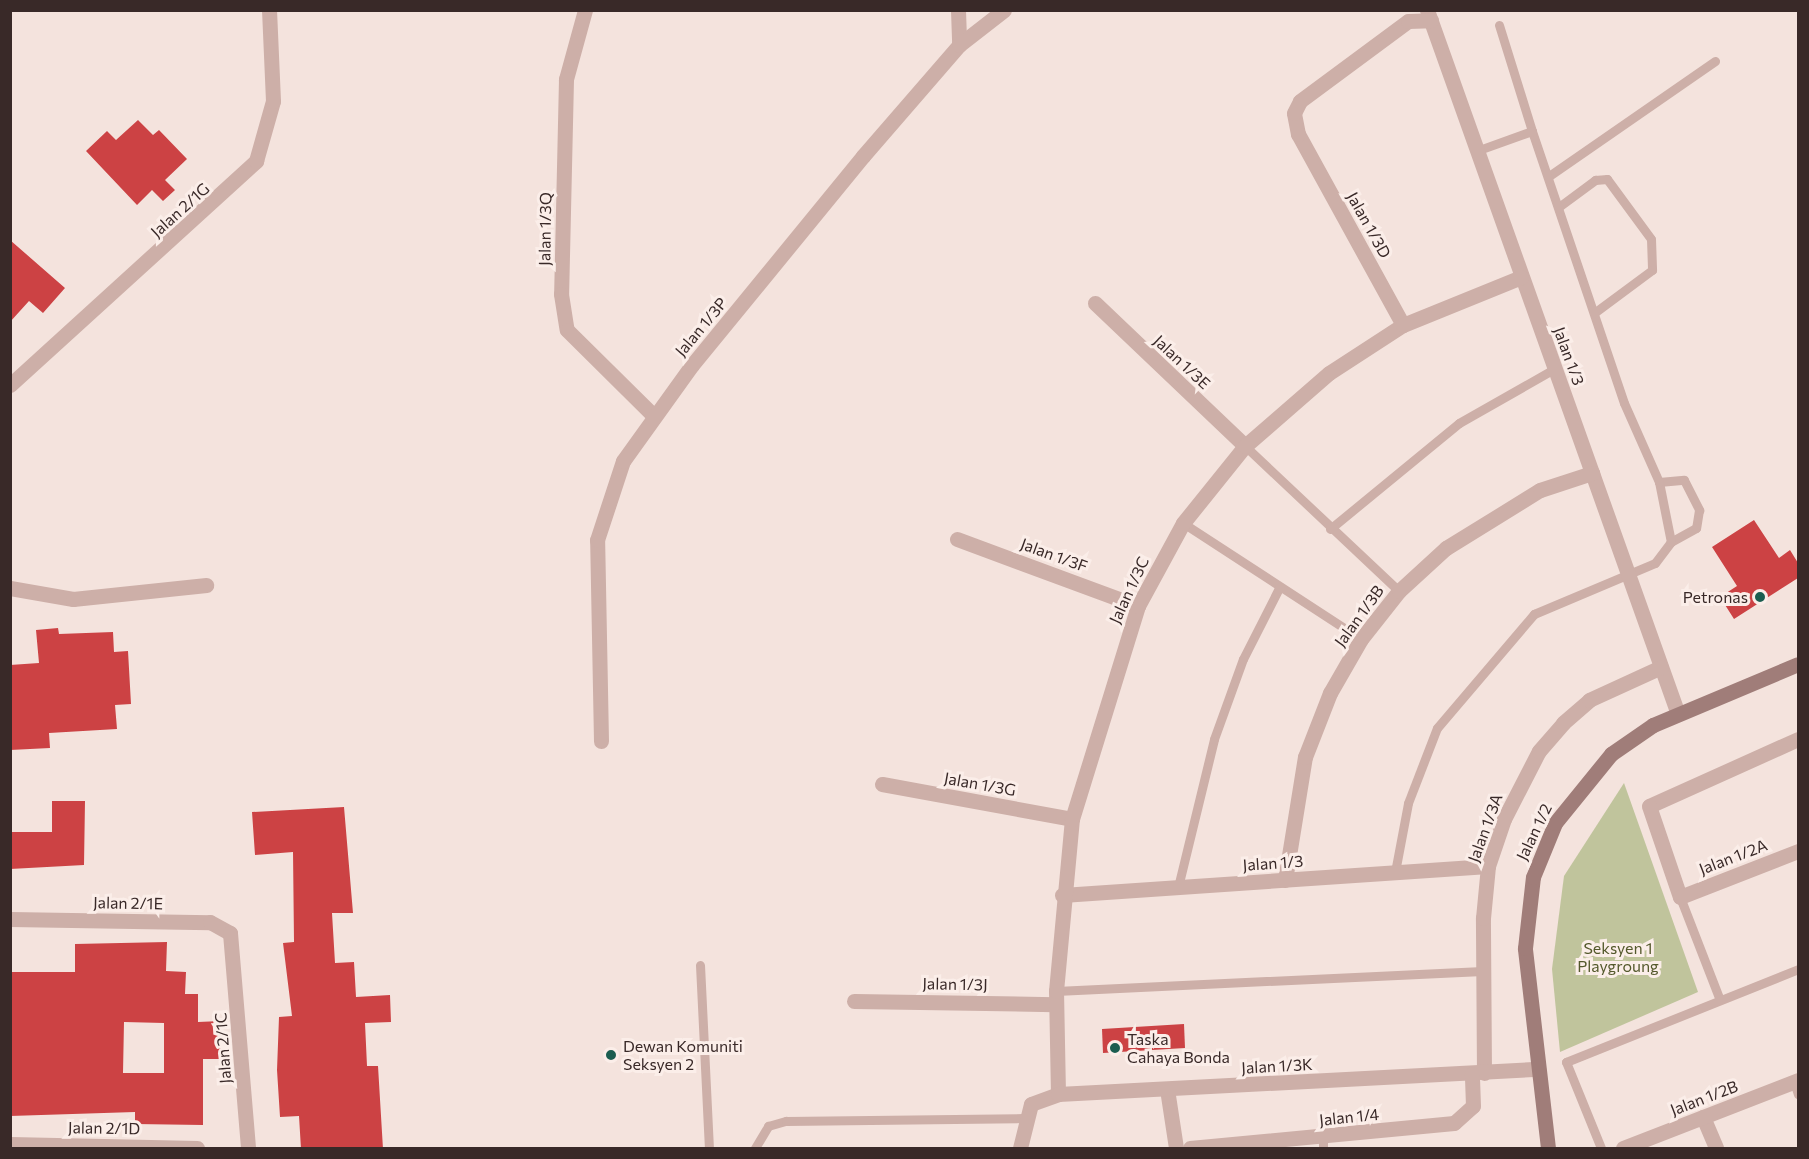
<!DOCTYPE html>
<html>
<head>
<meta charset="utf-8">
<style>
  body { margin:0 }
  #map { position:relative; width:1809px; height:1159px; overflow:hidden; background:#f4e3dd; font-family:Commissioner,sans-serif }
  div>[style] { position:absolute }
  .green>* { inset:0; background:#c0c49c }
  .building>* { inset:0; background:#cc4244 }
  .lane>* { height:9px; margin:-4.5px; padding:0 4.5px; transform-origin:4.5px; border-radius:4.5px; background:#cdafa8 }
  .street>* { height:15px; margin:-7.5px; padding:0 7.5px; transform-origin:7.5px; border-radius:7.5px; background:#cdafa8 }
  .secondary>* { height:15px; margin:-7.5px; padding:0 7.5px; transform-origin:7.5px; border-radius:7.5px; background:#a07d79 }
  .dots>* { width:16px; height:16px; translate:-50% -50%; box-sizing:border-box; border:3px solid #fbeee9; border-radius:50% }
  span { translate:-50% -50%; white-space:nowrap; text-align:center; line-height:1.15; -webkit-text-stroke:6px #fbeee9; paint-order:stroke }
  .street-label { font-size:16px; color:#392928 }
  .poi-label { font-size:16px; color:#392928 }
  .right { translate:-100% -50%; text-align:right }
  .left { translate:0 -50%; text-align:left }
  .park-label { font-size:16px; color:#53582b }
  .frame { position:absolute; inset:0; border:12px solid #392928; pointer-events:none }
</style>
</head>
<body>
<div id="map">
  <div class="green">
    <div style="clip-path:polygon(1624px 783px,1698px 992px,1560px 1052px,1552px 969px,1564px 876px)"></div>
  </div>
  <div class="building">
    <div style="clip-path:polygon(138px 120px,153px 135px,159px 130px,187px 159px,165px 180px,175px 190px,163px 201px,152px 190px,137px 205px,86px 151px,107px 131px,116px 140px)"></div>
    <div style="clip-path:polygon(10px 240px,65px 288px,43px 313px,29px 301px,10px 322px)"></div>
    <div style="clip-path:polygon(1754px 520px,1779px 558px,1790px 550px,1798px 563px,1798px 578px,1734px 619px,1720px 597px,1737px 586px,1712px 547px)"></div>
    <div style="clip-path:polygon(58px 628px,59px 634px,113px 632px,114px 652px,128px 651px,131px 704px,115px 705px,117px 729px,49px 733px,50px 748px,10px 750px,10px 665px,39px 663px,36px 630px)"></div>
    <div style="clip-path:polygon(52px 801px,85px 801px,84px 865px,10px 869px,10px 832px,52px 832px)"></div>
    <div style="clip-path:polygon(344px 807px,353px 913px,332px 913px,335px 963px,354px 962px,356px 997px,390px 995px,391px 1022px,365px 1023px,367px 1066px,378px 1066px,383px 1149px,301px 1149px,299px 1116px,280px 1117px,277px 1070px,279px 1017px,292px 1016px,283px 943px,294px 942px,293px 852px,255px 855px,252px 812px)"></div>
    <div style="clip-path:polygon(evenodd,167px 942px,166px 971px,186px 972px,185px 994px,198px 994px,198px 1022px,221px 1021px,221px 1059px,203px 1059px,203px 1125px,135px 1124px,135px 1112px,10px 1116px,10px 972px,75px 972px,75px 944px,167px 942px,124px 1022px,164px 1023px,164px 1073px,123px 1073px,124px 1022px)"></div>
    <div style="clip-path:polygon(1184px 1024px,1185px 1048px,1103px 1053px,1102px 1029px)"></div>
  </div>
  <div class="lane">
    <div style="left:1499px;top:25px;width:111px;rotate:72.7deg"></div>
    <div style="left:1549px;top:176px;width:202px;rotate:-34.7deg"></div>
    <div style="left:1560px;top:206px;width:44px;rotate:-36.6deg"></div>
    <div style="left:1595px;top:180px;width:12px;rotate:-5deg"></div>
    <div style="left:1607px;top:179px;width:74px;rotate:53.7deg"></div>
    <div style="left:1651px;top:239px;width:31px;rotate:88deg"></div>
    <div style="left:1652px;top:270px;width:72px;rotate:143.4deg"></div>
    <div style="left:1245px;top:446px;width:212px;rotate:43.3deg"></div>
    <div style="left:1659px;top:482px;width:25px;rotate:-5deg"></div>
    <div style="left:1684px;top:480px;width:34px;rotate:63deg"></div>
    <div style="left:1699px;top:510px;width:18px;rotate:99deg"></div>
    <div style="left:1696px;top:528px;width:29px;rotate:151deg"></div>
    <div style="left:1183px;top:523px;width:212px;rotate:33.1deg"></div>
    <div style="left:1330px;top:529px;width:167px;rotate:-39.4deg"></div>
    <div style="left:1459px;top:423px;width:109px;rotate:-29.6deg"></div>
    <div style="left:1395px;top:872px;width:70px;rotate:-79.3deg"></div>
    <div style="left:1408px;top:803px;width:80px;rotate:-68.9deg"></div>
    <div style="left:1437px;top:728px;width:150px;rotate:-49.6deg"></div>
    <div style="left:1534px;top:614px;width:131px;rotate:-22.9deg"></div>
    <div style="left:1655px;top:563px;width:26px;rotate:-53deg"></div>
    <div style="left:1671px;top:542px;width:61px;rotate:-101.3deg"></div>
    <div style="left:1659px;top:482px;width:86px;rotate:-113.9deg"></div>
    <div style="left:1624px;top:403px;width:287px;rotate:-108.7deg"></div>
    <div style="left:1532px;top:131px;width:56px;rotate:160.3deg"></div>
    <div style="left:1178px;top:887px;width:152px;rotate:-76.3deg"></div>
    <div style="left:1214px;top:739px;width:85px;rotate:-70.1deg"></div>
    <div style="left:1243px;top:659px;width:80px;rotate:-63.1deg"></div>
    <div style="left:1680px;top:897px;width:110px;rotate:68.8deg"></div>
    <div style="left:700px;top:965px;width:183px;rotate:87.2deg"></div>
    <div style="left:1056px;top:991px;width:427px;rotate:-2.7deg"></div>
    <div style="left:1794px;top:1082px;width:13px;rotate:72deg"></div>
    <div style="left:1323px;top:1139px;width:9px;rotate:90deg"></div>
    <div style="left:755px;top:1148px;width:26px;rotate:-59deg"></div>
    <div style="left:768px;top:1126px;width:19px;rotate:-16deg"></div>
    <div style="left:786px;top:1121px;width:237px;rotate:-0.7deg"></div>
    <div style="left:1601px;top:1148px;width:93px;rotate:-112.1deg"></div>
    <div style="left:1566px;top:1062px;width:250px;rotate:-21.8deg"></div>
  </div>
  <div class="street">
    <div style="left:585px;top:10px;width:72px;rotate:105.4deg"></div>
    <div style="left:566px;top:79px;width:215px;rotate:91.3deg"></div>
    <div style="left:561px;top:294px;width:36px;rotate:81deg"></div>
    <div style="left:567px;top:330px;width:121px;rotate:44.7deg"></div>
    <div style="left:958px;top:10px;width:35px;rotate:88deg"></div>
    <div style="left:1427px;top:10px;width:747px;rotate:70.38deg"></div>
    <div style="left:1095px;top:303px;width:207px;rotate:43.6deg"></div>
    <div style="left:1403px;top:325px;width:218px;rotate:-118.8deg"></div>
    <div style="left:1298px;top:134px;width:21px;rotate:-101deg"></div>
    <div style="left:1294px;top:113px;width:13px;rotate:-63deg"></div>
    <div style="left:1300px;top:101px;width:134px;rotate:-36.5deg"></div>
    <div style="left:1408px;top:21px;width:23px;rotate:-2deg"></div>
    <div style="left:10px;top:385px;width:333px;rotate:-42.3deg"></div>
    <div style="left:256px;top:161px;width:62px;rotate:-74.2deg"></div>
    <div style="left:273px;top:101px;width:91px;rotate:-92.5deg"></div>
    <div style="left:957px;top:539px;width:193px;rotate:20.3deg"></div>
    <div style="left:10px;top:588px;width:64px;rotate:9.9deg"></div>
    <div style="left:73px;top:599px;width:134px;rotate:-6deg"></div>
    <div style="left:1798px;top:739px;width:163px;rotate:155.8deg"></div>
    <div style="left:1649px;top:806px;width:96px;rotate:71.2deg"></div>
    <div style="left:1680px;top:897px;width:127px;rotate:-21.3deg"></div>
    <div style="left:601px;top:741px;width:201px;rotate:-91.1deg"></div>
    <div style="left:597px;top:540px;width:83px;rotate:-71.8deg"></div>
    <div style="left:623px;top:461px;width:118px;rotate:-54.3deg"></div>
    <div style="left:692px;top:365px;width:270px;rotate:-50.7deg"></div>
    <div style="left:863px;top:156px;width:147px;rotate:-49.1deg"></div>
    <div style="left:959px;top:45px;width:57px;rotate:-37.9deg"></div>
    <div style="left:882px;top:784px;width:193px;rotate:10.4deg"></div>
    <div style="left:1285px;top:880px;width:125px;rotate:-80.8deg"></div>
    <div style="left:1305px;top:757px;width:69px;rotate:-68.7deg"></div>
    <div style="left:1330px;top:693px;width:62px;rotate:-60.1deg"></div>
    <div style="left:1361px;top:639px;width:61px;rotate:-51.6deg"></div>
    <div style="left:1399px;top:591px;width:64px;rotate:-42.5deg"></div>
    <div style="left:1446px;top:548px;width:110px;rotate:-31.7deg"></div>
    <div style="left:1540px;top:490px;width:55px;rotate:-18.1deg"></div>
    <div style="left:1062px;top:895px;width:427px;rotate:-3.9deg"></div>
    <div style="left:10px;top:919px;width:200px;rotate:0.9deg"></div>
    <div style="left:210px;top:922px;width:23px;rotate:29deg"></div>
    <div style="left:230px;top:933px;width:216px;rotate:85.2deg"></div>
    <div style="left:854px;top:1001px;width:201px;rotate:0.9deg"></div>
    <div style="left:1484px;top:1073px;width:155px;rotate:-90.4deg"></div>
    <div style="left:1483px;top:918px;width:52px;rotate:-84.5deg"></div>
    <div style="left:1488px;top:866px;width:50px;rotate:-71.2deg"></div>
    <div style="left:1504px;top:819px;width:76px;rotate:-62.8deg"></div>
    <div style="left:1539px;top:751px;width:37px;rotate:-49deg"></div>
    <div style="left:1563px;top:723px;width:35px;rotate:-41deg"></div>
    <div style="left:1589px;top:700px;width:79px;rotate:-24.6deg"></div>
    <div style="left:1167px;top:1089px;width:60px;rotate:81.3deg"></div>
    <div style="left:1058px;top:1094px;width:103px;rotate:-91.1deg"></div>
    <div style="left:1056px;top:991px;width:173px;rotate:-84.7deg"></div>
    <div style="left:1072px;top:819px;width:223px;rotate:-72.8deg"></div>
    <div style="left:1138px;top:606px;width:94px;rotate:-61.5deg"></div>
    <div style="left:1183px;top:523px;width:99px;rotate:-51.2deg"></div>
    <div style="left:1245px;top:446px;width:111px;rotate:-41deg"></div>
    <div style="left:1329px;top:373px;width:88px;rotate:-33deg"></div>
    <div style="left:1403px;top:325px;width:127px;rotate:-22.1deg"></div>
    <div style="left:1703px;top:1117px;width:34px;rotate:67deg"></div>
    <div style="left:10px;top:1144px;width:187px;rotate:1.2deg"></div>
    <div style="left:1020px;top:1148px;width:45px;rotate:-76deg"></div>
    <div style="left:1031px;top:1104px;width:29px;rotate:-20deg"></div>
    <div style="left:1058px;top:1094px;width:481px;rotate:-3deg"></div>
    <div style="left:1190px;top:1148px;width:265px;rotate:-5.4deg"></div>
    <div style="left:1454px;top:1123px;width:25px;rotate:-42deg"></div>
    <div style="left:1473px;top:1106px;width:32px;rotate:-92deg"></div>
    <div style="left:1623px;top:1148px;width:188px;rotate:-21.2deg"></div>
  </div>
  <div class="secondary">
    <div style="left:1548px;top:1148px;width:201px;rotate:-96.6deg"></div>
    <div style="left:1525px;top:948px;width:71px;rotate:-83.6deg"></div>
    <div style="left:1533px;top:877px;width:58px;rotate:-67.8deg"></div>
    <div style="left:1555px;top:823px;width:89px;rotate:-50.9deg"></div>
    <div style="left:1611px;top:754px;width:51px;rotate:-34.6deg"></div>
    <div style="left:1653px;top:725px;width:157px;rotate:-22.8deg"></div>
  </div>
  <div class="dots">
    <div style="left:1760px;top:597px;background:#1b5d50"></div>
    <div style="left:1115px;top:1048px;background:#1b5d50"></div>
    <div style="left:611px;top:1055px;background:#1b5d50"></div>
  </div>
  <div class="street-label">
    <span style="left:180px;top:210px;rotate:-42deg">Jalan 2/1G</span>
    <span style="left:1369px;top:225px;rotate:61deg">Jalan 1/3D</span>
    <span style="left:545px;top:229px;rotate:-89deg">Jalan 1/3Q</span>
    <span style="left:701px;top:327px;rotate:-50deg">Jalan 1/3P</span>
    <span style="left:1569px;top:356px;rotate:70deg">Jalan 1/3</span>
    <span style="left:1182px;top:362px;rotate:43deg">Jalan 1/3E</span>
    <span style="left:1054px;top:555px;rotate:20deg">Jalan 1/3F</span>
    <span style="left:1129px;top:590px;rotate:-65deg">Jalan 1/3C</span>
    <span style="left:1359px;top:616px;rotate:-54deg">Jalan 1/3B</span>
    <span style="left:980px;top:784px;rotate:10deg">Jalan 1/3G</span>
    <span style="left:1485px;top:828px;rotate:-70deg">Jalan 1/3A</span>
    <span style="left:1534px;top:832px;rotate:-64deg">Jalan 1/2</span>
    <span style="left:1733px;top:857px;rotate:-21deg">Jalan 1/2A</span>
    <span style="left:1273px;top:863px;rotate:-4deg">Jalan 1/3</span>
    <span style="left:128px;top:903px;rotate:1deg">Jalan 2/1E</span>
    <span style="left:955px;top:984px;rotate:1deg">Jalan 1/3J</span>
    <span style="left:223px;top:1048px;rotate:-94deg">Jalan 2/1C</span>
    <span style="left:1277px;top:1066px;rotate:-3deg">Jalan 1/3K</span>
    <span style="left:1704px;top:1098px;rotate:-21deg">Jalan 1/2B</span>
    <span style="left:1349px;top:1117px;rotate:-6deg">Jalan 1/4</span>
    <span style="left:104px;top:1128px;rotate:1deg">Jalan 2/1D</span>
  </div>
  <div class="poi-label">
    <span class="right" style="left:1748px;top:597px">Petronas</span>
    <span class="left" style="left:1127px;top:1048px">Taska<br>Cahaya Bonda</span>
    <span class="left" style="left:623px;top:1055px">Dewan Komuniti<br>Seksyen 2</span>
  </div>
  <div class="park-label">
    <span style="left:1618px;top:957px">Seksyen 1<br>Playgroung</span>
  </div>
  <div class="frame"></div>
</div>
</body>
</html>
